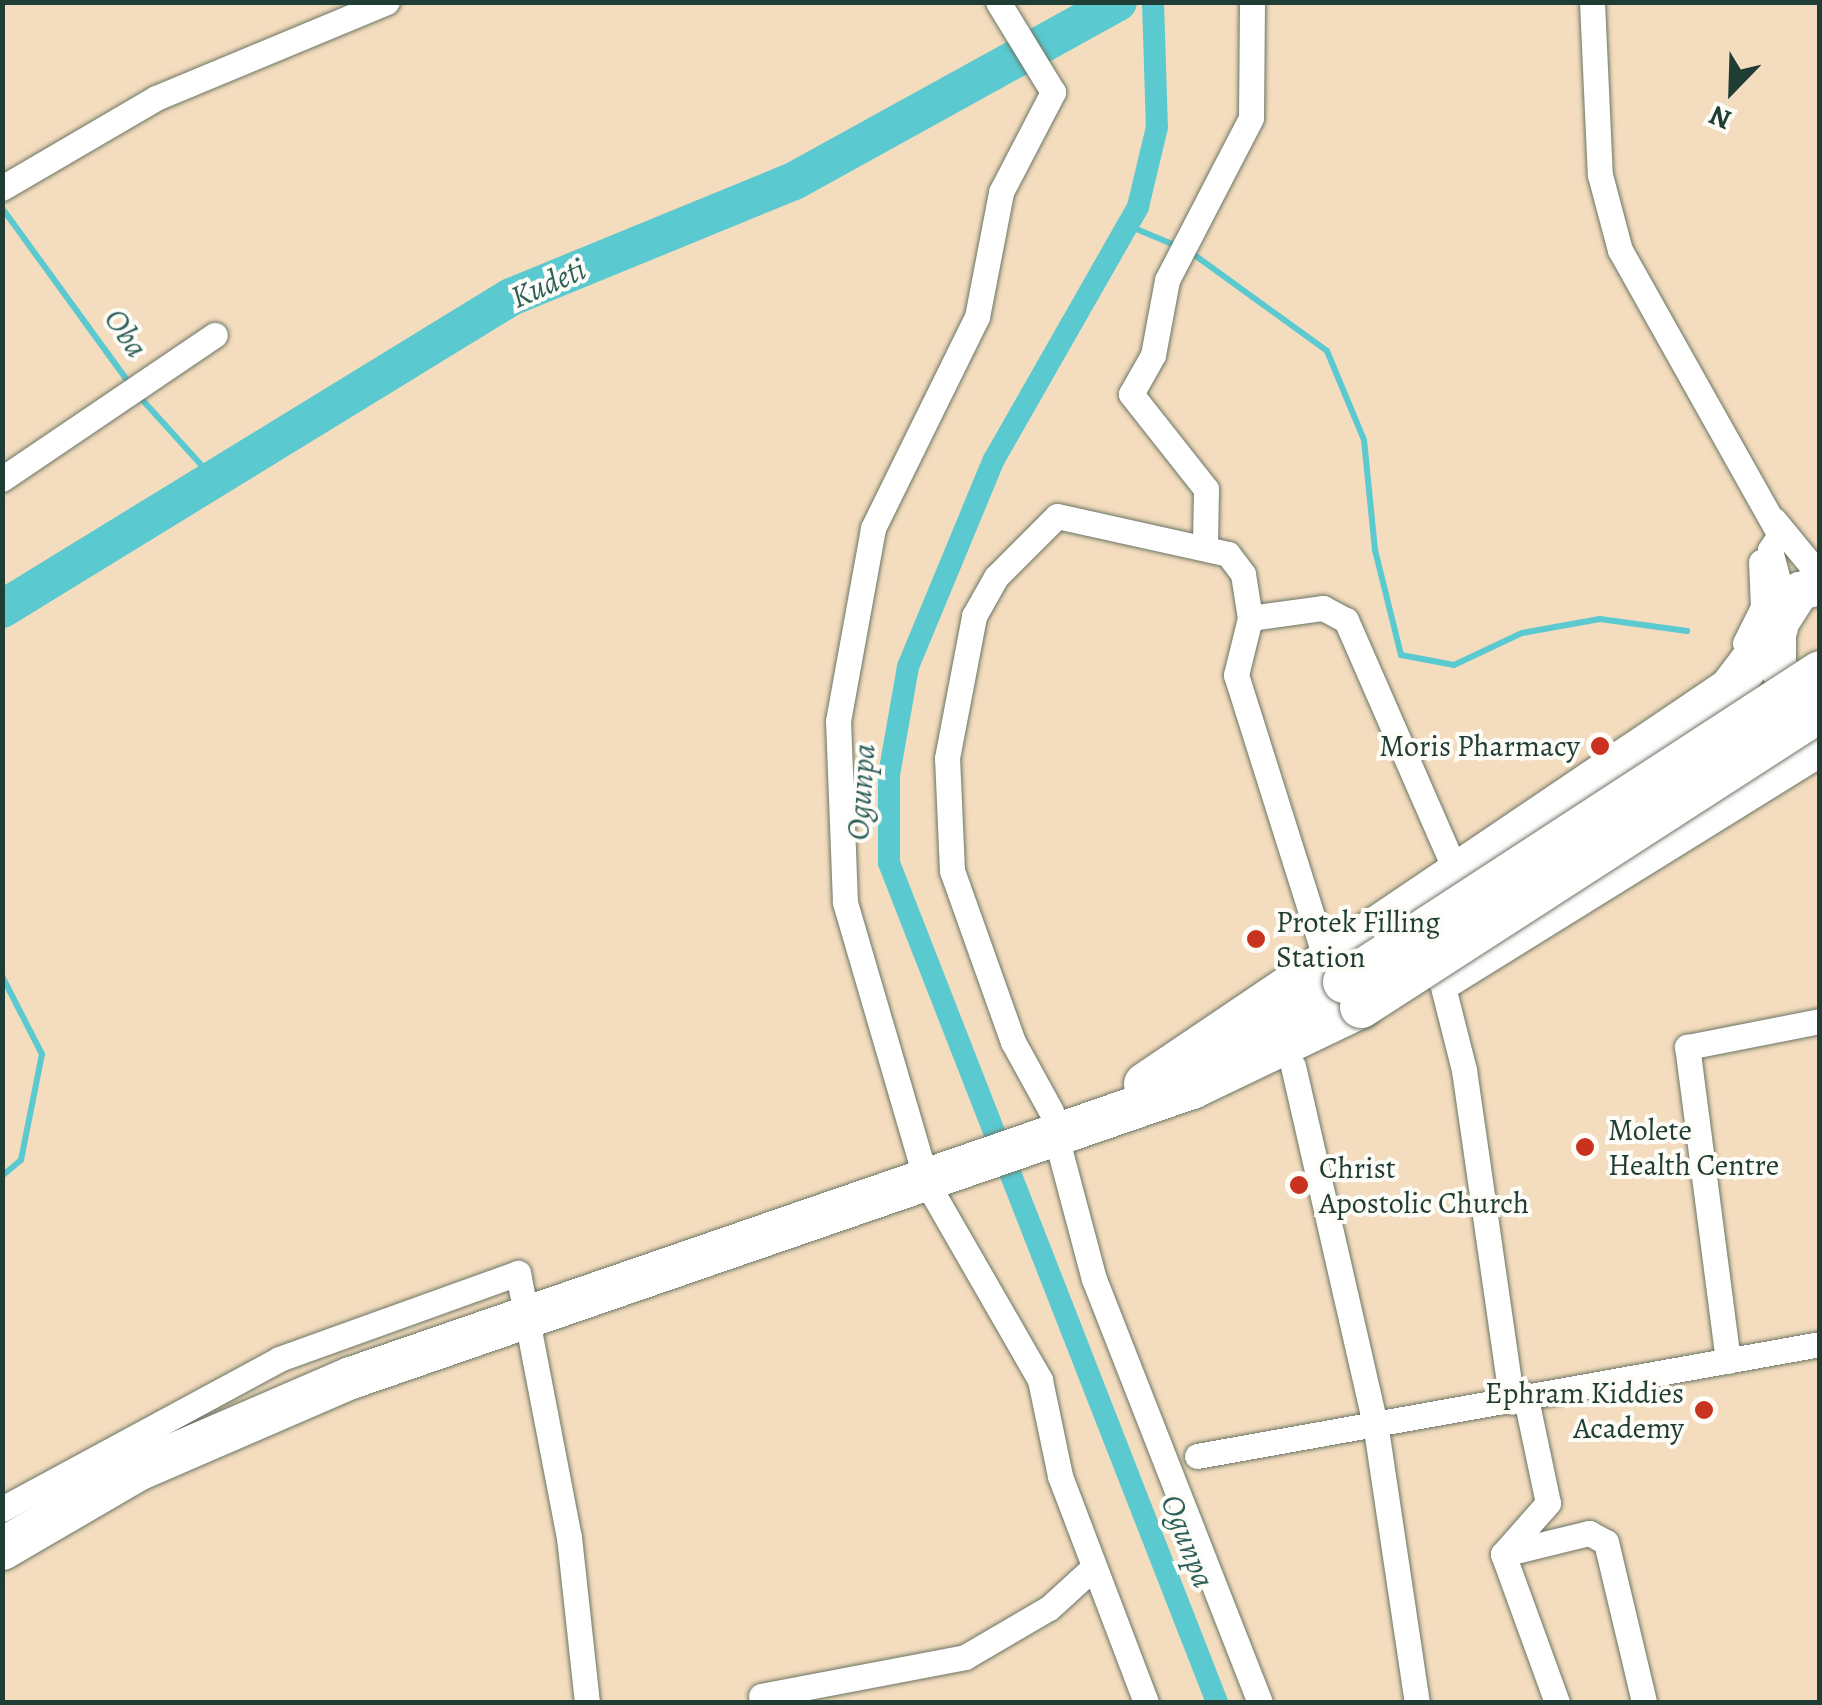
<!DOCTYPE html>
<html>
<head>
<meta charset="utf-8">
<style>
  body { margin:0 }
  #map { position:relative; width:1822px; height:1705px; overflow:hidden; background:#f4dcbe; font-family:Alegreya,serif }
  div>[style] { position:absolute }
  .stream>* { height:6px; margin:-3px; padding:0 3px; transform-origin:3px; border-radius:3px; background:#5bc9d0 }
  .canal>* { height:22px; margin:-11px; padding:0 11px; transform-origin:11px; border-radius:11px; background:#5bc9d0 }
  .river>* { height:38px; margin:-19px; padding:0 19px; transform-origin:19px; border-radius:19px; background:#5bc9d0 }
  .roads { filter:drop-shadow(0 0 2px #6a7564) drop-shadow(0 0 2px #6a7564) }
  .minor>* { height:25px; margin:-12.5px; padding:0 12.5px; transform-origin:12.5px; border-radius:12.5px; background:#fff }
  .secondary>* { height:38px; margin:-19px; padding:0 19px; transform-origin:19px; border-radius:19px; background:#fff }
  .trunk>* { height:42px; margin:-21px; padding:0 21px; transform-origin:21px; border-radius:21px; background:#fff }
  .bridges { filter:drop-shadow(0 0 2px #6a7564) drop-shadow(0 0 2px #6a7564) }
  .trunk-bridge>* { height:42px; margin:-21px; padding:0 21px; transform-origin:21px; border-radius:21px; background:#fff }
  .dots>* { width:28px; height:28px; translate:-50% -50%; box-sizing:border-box; border:5px solid #fdfcf7; border-radius:50% }
  span { translate:-50% -50%; white-space:nowrap; text-align:center; line-height:1.15; -webkit-text-stroke:8px #fdfcf7; paint-order:stroke }
  .poi-label { font-size:30px; color:#1f3d34 }
  .right { translate:-100% -50%; text-align:right }
  .left { translate:0 -50%; text-align:left }
  .water-label { font-size:32px; color:#2e605b; font-style:italic }
  .frame { position:absolute; inset:0; border:5px solid #1f3d34; pointer-events:none }
  .north { position:absolute; left:1682px; top:40px; width:100px; height:100px; -webkit-text-stroke:8px #fdfcf7; paint-order:stroke; rotate:203deg; font-size:28px; font-weight:700; line-height:40px; text-align:center; color:#1f3d34 }
  .north::after { content:''; display:block; margin:auto; width:35px; height:45px; background:#1f3d34; clip-path:polygon(50% 0,100% 100%,50% 72%,0 100%) }
</style>
</head>
<body>
<div id="map">
  <div class="stream">
    <div style="left:2px;top:208px;width:218px;rotate:54deg"></div>
    <div style="left:1129px;top:226px;width:52px;rotate:22.6deg"></div>
    <div style="left:1189px;top:251px;width:170px;rotate:35.9deg"></div>
    <div style="left:1327px;top:351px;width:96px;rotate:67.4deg"></div>
    <div style="left:1364px;top:440px;width:111px;rotate:84.3deg"></div>
    <div style="left:1375px;top:550px;width:108px;rotate:76.1deg"></div>
    <div style="left:1401px;top:655px;width:54px;rotate:10.7deg"></div>
    <div style="left:1454px;top:665px;width:75px;rotate:-25.2deg"></div>
    <div style="left:1522px;top:633px;width:79px;rotate:-10.2deg"></div>
    <div style="left:1600px;top:619px;width:88px;rotate:7.9deg"></div>
    <div style="left:137px;top:394px;width:118px;rotate:47.8deg"></div>
    <div style="left:2px;top:976px;width:88px;rotate:62.9deg"></div>
    <div style="left:42px;top:1054px;width:108px;rotate:101.2deg"></div>
    <div style="left:21px;top:1160px;width:25px;rotate:140deg"></div>
  </div>
  <div class="canal">
    <div style="left:1153px;top:2px;width:125px;rotate:88.2deg"></div>
    <div style="left:1157px;top:127px;width:82px;rotate:103.4deg"></div>
    <div style="left:1138px;top:207px;width:290px;rotate:119.7deg"></div>
    <div style="left:994px;top:459px;width:225px;rotate:112.5deg"></div>
    <div style="left:908px;top:667px;width:110px;rotate:100deg"></div>
    <div style="left:889px;top:775px;width:88px;rotate:90deg"></div>
    <div style="left:889px;top:863px;width:901px;rotate:68.65deg"></div>
  </div>
  <div class="river">
    <div style="left:2px;top:609px;width:597px;rotate:-31.51deg"></div>
    <div style="left:511px;top:297px;width:306px;rotate:-22.3deg"></div>
    <div style="left:794px;top:181px;width:370px;rotate:-28.9deg"></div>
  </div>
  <div class="roads">
    <div class="minor">
      <div style="left:1592px;top:2px;width:173px;rotate:87.4deg"></div>
      <div style="left:1600px;top:175px;width:78px;rotate:75.1deg"></div>
      <div style="left:1620px;top:250px;width:327px;rotate:60.7deg"></div>
      <div style="left:1780px;top:535px;width:18px;rotate:124deg"></div>
      <div style="left:1770px;top:550px;width:59px;rotate:75.3deg"></div>
      <div style="left:2px;top:188px;width:178px;rotate:-30.3deg"></div>
      <div style="left:156px;top:98px;width:250px;rotate:-22.6deg"></div>
      <div style="left:2px;top:479px;width:257px;rotate:-34.1deg"></div>
      <div style="left:1774px;top:520px;width:72px;rotate:50.6deg"></div>
      <div style="left:1205px;top:543px;width:54px;rotate:-88.9deg"></div>
      <div style="left:1206px;top:489px;width:121px;rotate:-128.3deg"></div>
      <div style="left:1131px;top:394px;width:45px;rotate:-60.6deg"></div>
      <div style="left:1153px;top:355px;width:76px;rotate:-79.4deg"></div>
      <div style="left:1167px;top:280px;width:182px;rotate:-62.6deg"></div>
      <div style="left:1251px;top:118px;width:116px;rotate:-89.5deg"></div>
      <div style="left:1745px;top:643px;width:40px;rotate:-63.4deg"></div>
      <div style="left:1763px;top:607px;width:45px;rotate:-92.5deg"></div>
      <div style="left:1325px;top:957px;width:296px;rotate:-107.5deg"></div>
      <div style="left:1236px;top:675px;width:59px;rotate:-76.2deg"></div>
      <div style="left:1250px;top:618px;width:74px;rotate:-7.8deg"></div>
      <div style="left:1323px;top:608px;width:26px;rotate:28deg"></div>
      <div style="left:1346px;top:620px;width:260px;rotate:66.4deg"></div>
      <div style="left:1441px;top:979px;width:94px;rotate:75.8deg"></div>
      <div style="left:1464px;top:1070px;width:335px;rotate:81.8deg"></div>
      <div style="left:1293px;top:1066px;width:372px;rotate:77.1deg"></div>
      <div style="left:1376px;top:1429px;width:276px;rotate:81.5deg"></div>
      <div style="left:1051px;top:1111px;width:79px;rotate:-118.8deg"></div>
      <div style="left:1013px;top:1042px;width:182px;rotate:-109.6deg"></div>
      <div style="left:952px;top:871px;width:113px;rotate:-92.5deg"></div>
      <div style="left:947px;top:758px;width:145px;rotate:-79.2deg"></div>
      <div style="left:974px;top:616px;width:45px;rotate:-60.6deg"></div>
      <div style="left:996px;top:577px;width:86px;rotate:-45deg"></div>
      <div style="left:1057px;top:516px;width:175px;rotate:12.5deg"></div>
      <div style="left:1228px;top:554px;width:25px;rotate:53deg"></div>
      <div style="left:1243px;top:574px;width:45px;rotate:81deg"></div>
      <div style="left:1054px;top:1129px;width:155px;rotate:75.1deg"></div>
      <div style="left:1094px;top:1279px;width:454px;rotate:68.6deg"></div>
      <div style="left:920px;top:1159px;width:268px;rotate:-106.3deg"></div>
      <div style="left:845px;top:902px;width:181px;rotate:-92.2deg"></div>
      <div style="left:838px;top:721px;width:196px;rotate:-79.7deg"></div>
      <div style="left:873px;top:528px;width:235px;rotate:-63.8deg"></div>
      <div style="left:977px;top:317px;width:127px;rotate:-79.1deg"></div>
      <div style="left:1001px;top:192px;width:113px;rotate:-62.5deg"></div>
      <div style="left:1053px;top:92px;width:105px;rotate:-121.4deg"></div>
      <div style="left:924px;top:1178px;width:233px;rotate:60.1deg"></div>
      <div style="left:1040px;top:1380px;width:98px;rotate:78.2deg"></div>
      <div style="left:1060px;top:1476px;width:242px;rotate:69.2deg"></div>
      <div style="left:1728px;top:1361px;width:317px;rotate:-97.4deg"></div>
      <div style="left:1687px;top:1047px;width:136px;rotate:-11.1deg"></div>
      <div style="left:1525px;top:1394px;width:111px;rotate:78.1deg"></div>
      <div style="left:1548px;top:1503px;width:68px;rotate:131.4deg"></div>
      <div style="left:1503px;top:1554px;width:158px;rotate:70deg"></div>
      <div style="left:1197px;top:1456px;width:633px;rotate:-10.19deg"></div>
      <div style="left:2px;top:1509px;width:315px;rotate:-28.4deg"></div>
      <div style="left:279px;top:1359px;width:254px;rotate:-19.8deg"></div>
      <div style="left:518px;top:1273px;width:269px;rotate:79.1deg"></div>
      <div style="left:569px;top:1537px;width:166px;rotate:83.8deg"></div>
      <div style="left:1503px;top:1554px;width:89px;rotate:-13.7deg"></div>
      <div style="left:1589px;top:1533px;width:19px;rotate:28deg"></div>
      <div style="left:1606px;top:1542px;width:164px;rotate:76.6deg"></div>
      <div style="left:761px;top:1696px;width:208px;rotate:-10.8deg"></div>
      <div style="left:965px;top:1657px;width:97px;rotate:-30.3deg"></div>
      <div style="left:1049px;top:1608px;width:59px;rotate:-42.3deg"></div>
    </div>
    <div class="secondary">
      <div style="left:1806px;top:717px;width:60px;rotate:-119.1deg"></div>
      <div style="left:1777px;top:665px;width:38px;rotate:-90deg"></div>
      <div style="left:1777px;top:627px;width:43px;rotate:-57.4deg"></div>
      <div style="left:1800px;top:591px;width:21px;rotate:-14deg"></div>
    </div>
    <div class="trunk">
      <div style="left:1447px;top:976px;width:439px;rotate:-31.8deg"></div>
      <div style="left:1217px;top:1050px;width:144px;rotate:-28.2deg"></div>
      <div style="left:1145px;top:1084px;width:706px;rotate:-34.03deg"></div>
      <div style="left:1730px;top:689px;width:78px;rotate:-52.8deg"></div>
      <div style="left:2px;top:1549px;width:157px;rotate:-30.2deg"></div>
      <div style="left:138px;top:1470px;width:232px;rotate:-23.4deg"></div>
      <div style="left:351px;top:1378px;width:890px;rotate:-19.03deg"></div>
      <div style="left:1192px;top:1088px;width:187px;rotate:-25.6deg"></div>
    </div>
  </div>
  <div class="bridges">
    <div class="trunk-bridge">
      <div style="left:1344px;top:982px;width:568px;rotate:-33.07deg"></div>
      <div style="left:1361px;top:1007px;width:546px;rotate:-32.82deg"></div>
    </div>
  </div>
  <div class="dots">
    <div style="left:1600px;top:746px;background:#c8321e"></div>
    <div style="left:1256px;top:939px;background:#c8321e"></div>
    <div style="left:1585px;top:1147px;background:#c8321e"></div>
    <div style="left:1299px;top:1185px;background:#c8321e"></div>
    <div style="left:1704px;top:1410px;background:#c8321e"></div>
  </div>
  <div class="poi-label">
    <span class="right" style="left:1580px;top:746px">Moris Pharmacy</span>
    <span class="left" style="left:1276px;top:939px">Protek Filling<br>Station</span>
    <span class="left" style="left:1608px;top:1147px">Molete<br>Health Centre</span>
    <span class="left" style="left:1319px;top:1185px">Christ<br>Apostolic Church</span>
    <span class="right" style="left:1684px;top:1410px">Ephram Kiddies<br>Academy</span>
  </div>
  <div class="water-label">
    <span style="left:548px;top:283px;rotate:-24deg">Kudeti</span>
    <span style="left:126px;top:333px;rotate:56deg">Oba</span>
    <span style="left:861px;top:792px;rotate:-86deg">Ogunpa</span>
    <span style="left:1188px;top:1541px;rotate:69deg">Ogunpa</span>
  </div>
  <div class="frame"></div>
  <div class="north">N</div>
</div>
</body>
</html>
